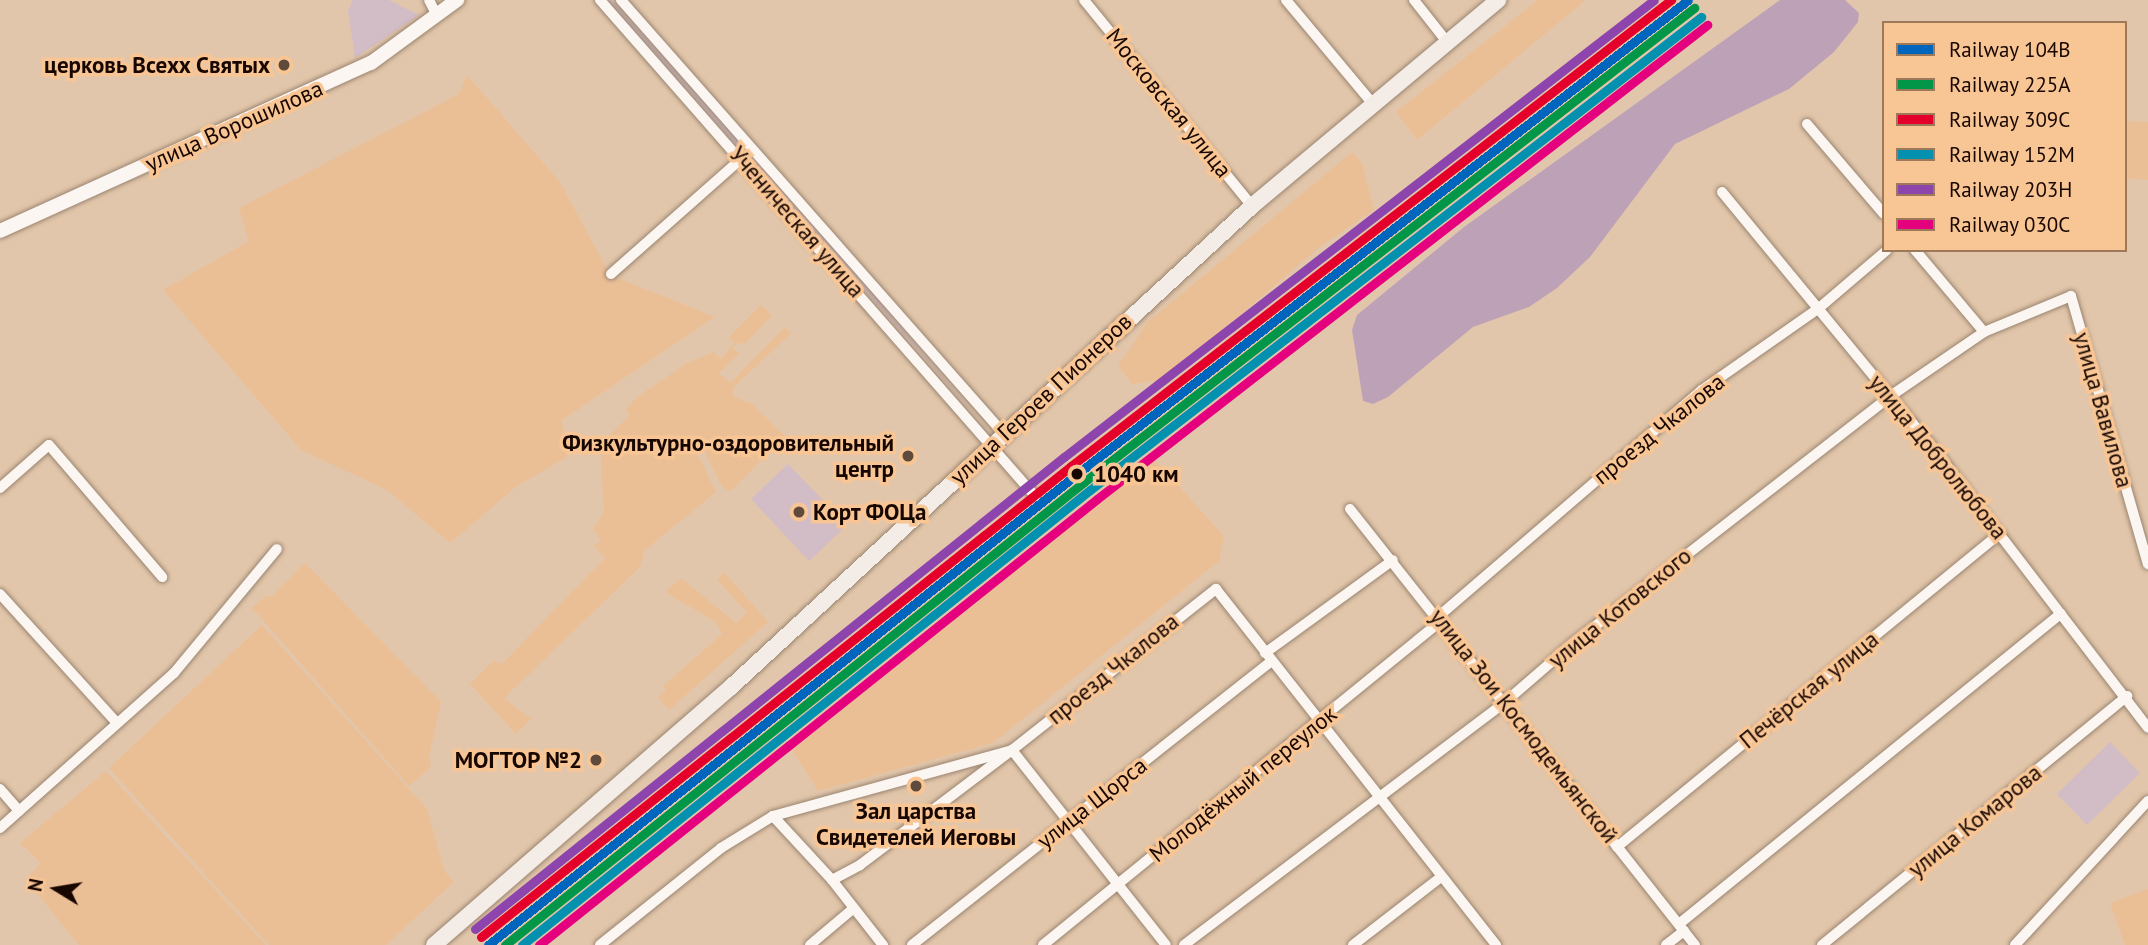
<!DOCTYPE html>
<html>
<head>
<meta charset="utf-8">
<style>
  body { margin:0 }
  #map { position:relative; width:2148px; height:945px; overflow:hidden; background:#e2c6ab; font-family:"PT Sans",sans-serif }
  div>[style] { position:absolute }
  .built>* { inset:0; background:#ebbf96 }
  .green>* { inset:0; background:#d2bcc6 }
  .forest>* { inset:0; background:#bda2b7 }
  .roads { filter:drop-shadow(0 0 2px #9a8570) drop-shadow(0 0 2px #9a8570) }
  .minor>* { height:10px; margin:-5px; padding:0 5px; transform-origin:5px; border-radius:5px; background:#fbf6f2 }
  .secondary>* { height:14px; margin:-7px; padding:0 7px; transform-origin:7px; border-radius:7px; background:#fbf6f2 }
  .primary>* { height:16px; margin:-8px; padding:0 8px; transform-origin:8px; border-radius:8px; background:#f4ece6 }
  .rail-1>* { height:9px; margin:-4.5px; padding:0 4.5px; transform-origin:4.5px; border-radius:4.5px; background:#0065bd }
  .rail-2>* { height:9px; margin:-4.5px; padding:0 4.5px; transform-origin:4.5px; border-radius:4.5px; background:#029649 }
  .rail-3>* { height:9px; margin:-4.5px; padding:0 4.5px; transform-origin:4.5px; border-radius:4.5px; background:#e4002b }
  .rail-4>* { height:9px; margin:-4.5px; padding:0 4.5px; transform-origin:4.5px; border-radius:4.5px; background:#0491af }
  .rail-5>* { height:9px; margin:-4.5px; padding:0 4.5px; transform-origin:4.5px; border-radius:4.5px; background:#8e44ad }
  .rail-6>* { height:9px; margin:-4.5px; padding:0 4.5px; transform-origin:4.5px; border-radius:4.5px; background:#e5007d }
  .dots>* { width:19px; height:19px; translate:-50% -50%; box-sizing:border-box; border:4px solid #f8c595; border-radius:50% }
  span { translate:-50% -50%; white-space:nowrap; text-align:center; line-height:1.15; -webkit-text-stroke:7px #f8c595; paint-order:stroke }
  .poi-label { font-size:23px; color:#180700; font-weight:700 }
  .right { translate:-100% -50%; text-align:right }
  .left { translate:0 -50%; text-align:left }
  .street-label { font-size:23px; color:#180700 }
  .stop-label { font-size:23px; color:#180700; font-weight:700 }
  .legend { position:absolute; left:1882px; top:21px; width:245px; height:231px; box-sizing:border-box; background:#f8c595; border:2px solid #9e7959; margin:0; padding:9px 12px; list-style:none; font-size:21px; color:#180700 }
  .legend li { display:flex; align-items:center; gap:14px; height:35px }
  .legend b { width:35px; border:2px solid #9e7959 }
  .north { position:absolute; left:21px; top:854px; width:70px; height:70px; -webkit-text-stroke:5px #f8c595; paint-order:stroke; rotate:281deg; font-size:19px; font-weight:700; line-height:28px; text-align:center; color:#180700 }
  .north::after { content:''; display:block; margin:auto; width:24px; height:32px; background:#180700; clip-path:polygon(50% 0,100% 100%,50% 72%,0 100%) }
</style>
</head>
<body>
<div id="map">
  <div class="built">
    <div style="clip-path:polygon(1538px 0,1586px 0,1417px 140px,1396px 112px)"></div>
    <div style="clip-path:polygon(467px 75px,560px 182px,610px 275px,715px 317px,562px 420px,567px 457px,517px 486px,450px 543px,387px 490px,301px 450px,163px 290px,249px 241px,239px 208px,459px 94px)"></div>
    <div style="clip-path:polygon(2125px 121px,2148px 122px,2148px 180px,2125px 179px)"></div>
    <div style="clip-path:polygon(1352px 152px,1362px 163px,1374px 210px,1322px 245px,1164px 380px,1132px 384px,1118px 366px,1148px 322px)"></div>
    <div style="clip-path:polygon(761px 305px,772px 315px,744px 345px,739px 342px,732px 347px,739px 354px,719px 373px,730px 383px,785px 327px,791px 333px,733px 388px,734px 397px,752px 404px,785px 436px,731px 491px,723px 488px,696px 435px,690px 438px,716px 492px,644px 551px,641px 566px,504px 698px,531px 719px,516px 734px,470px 684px,494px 660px,502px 664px,605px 558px,594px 546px,601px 540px,593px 529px,604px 512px,600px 445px,629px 416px,626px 409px,637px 397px,687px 363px,714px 352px,721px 359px,734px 343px,729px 337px)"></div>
    <div style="clip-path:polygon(1153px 458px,1224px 536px,1219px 561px,993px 743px,818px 791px,792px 750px)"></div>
    <div style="clip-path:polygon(305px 563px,441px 702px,429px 756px,431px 767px,409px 786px,252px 608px,267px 595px,271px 597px)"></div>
    <div style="clip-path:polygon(724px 572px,768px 622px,669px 710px,658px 697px,666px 690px,663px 686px,722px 634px,716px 622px,665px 592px,681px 578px,736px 623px,747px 613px,717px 579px)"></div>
    <div style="clip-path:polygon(262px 625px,427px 809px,444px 870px,454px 882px,386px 945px,269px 945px,109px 768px)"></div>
    <div style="clip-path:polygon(106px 771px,266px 945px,79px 945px,26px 880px,41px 863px,20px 843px)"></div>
    <div style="clip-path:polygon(2148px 889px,2148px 945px,2125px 945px,2110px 903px)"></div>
  </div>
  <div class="green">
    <div style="clip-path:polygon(353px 0,389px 0,419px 15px,355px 58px,348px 11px)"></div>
    <div style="clip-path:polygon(607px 0,612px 0,754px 154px,984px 425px)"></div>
    <div style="clip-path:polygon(788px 464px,847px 525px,809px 561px,751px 499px)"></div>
    <div style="clip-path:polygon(2110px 742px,2140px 773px,2087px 825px,2057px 794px)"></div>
  </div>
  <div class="forest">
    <div style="clip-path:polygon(1780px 0,1845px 0,1859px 13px,1858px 22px,1834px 52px,1789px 89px,1675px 144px,1590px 257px,1557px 288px,1529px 307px,1473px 327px,1388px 397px,1373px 404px,1363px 401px,1352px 330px,1357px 315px,1464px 227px)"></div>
  </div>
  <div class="roads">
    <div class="minor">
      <div style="left:429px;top:0;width:18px;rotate:63deg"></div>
      <div style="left:600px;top:0;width:660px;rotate:48.75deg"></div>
      <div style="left:621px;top:0;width:579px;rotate:48.57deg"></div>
      <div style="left:1084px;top:0;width:266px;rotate:50.8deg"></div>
      <div style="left:1286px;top:0;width:134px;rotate:50.1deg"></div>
      <div style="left:1414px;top:0;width:53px;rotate:51.8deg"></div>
      <div style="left:1807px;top:124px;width:118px;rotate:49.5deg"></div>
      <div style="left:1722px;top:192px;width:345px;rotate:50.5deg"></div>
      <div style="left:1941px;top:458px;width:340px;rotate:52.5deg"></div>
      <div style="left:1915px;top:250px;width:107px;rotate:49.9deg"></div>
      <div style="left:611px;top:274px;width:175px;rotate:-41.5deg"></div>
      <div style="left:0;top:488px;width:65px;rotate:-41.3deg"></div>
      <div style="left:49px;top:445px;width:174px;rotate:49.4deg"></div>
      <div style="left:1350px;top:509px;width:556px;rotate:51.65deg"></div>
      <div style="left:0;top:594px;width:173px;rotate:47.8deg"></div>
      <div style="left:1439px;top:616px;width:347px;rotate:-40.7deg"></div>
      <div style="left:1702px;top:390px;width:143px;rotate:-35deg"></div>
      <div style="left:1819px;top:308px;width:89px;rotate:-40.5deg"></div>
      <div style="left:1265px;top:653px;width:158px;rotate:-36deg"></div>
      <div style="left:0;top:789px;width:29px;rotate:49deg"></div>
      <div style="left:773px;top:816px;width:87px;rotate:47.3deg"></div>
      <div style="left:832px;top:880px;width:83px;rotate:51.9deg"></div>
      <div style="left:0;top:828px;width:233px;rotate:-41.7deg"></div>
      <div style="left:174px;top:673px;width:161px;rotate:-50.3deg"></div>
      <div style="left:1617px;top:847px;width:495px;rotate:-39.3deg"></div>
      <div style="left:832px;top:880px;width:32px;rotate:-28deg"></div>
      <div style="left:860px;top:865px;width:191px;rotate:-37.1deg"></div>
      <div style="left:1012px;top:750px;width:248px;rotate:51.7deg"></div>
      <div style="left:1679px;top:924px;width:492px;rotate:-39.1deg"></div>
      <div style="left:600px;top:945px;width:155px;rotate:-38.7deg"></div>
      <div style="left:721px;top:848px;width:61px;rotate:-31.6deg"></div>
      <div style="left:773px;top:816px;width:248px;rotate:-15.4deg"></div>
      <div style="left:1012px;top:750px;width:260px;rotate:-38.3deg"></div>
      <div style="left:1216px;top:589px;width:453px;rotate:51.8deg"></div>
      <div style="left:810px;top:945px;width:57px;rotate:-40.1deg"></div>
      <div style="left:912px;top:945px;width:458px;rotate:-38.3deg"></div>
      <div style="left:1043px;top:945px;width:515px;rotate:-39.16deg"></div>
      <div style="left:1184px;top:945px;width:401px;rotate:-37.1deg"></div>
      <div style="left:1504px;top:703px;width:90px;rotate:-40.9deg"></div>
      <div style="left:1572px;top:644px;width:402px;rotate:-37.9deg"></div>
      <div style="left:1889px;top:397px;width:115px;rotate:-34.4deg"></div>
      <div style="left:1984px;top:332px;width:94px;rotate:-22.5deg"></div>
      <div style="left:2071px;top:296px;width:279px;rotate:74deg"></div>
      <div style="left:1353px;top:945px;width:111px;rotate:-37.7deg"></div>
      <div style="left:1666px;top:945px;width:23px;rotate:-38deg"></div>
      <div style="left:1822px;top:945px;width:394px;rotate:-39.2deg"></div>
      <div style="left:2015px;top:945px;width:196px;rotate:-47.3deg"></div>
    </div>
    <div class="secondary">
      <div style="left:0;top:231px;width:407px;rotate:-24.4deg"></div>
      <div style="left:371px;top:63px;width:107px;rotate:-36.2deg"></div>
    </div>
    <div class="primary">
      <div style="left:434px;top:945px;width:393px;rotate:-41deg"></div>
      <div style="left:731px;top:687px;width:709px;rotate:-42.71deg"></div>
      <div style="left:1252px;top:206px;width:321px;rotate:-39.9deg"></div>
    </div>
  </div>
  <div class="rail-1">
    <div style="left:488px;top:945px;width:754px;rotate:-38.65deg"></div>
    <div style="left:1077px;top:474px;width:773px;rotate:-37.8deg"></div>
  </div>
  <div class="rail-2">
    <div style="left:505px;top:945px;width:741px;rotate:-38.65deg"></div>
    <div style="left:1084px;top:482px;width:773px;rotate:-37.85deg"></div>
  </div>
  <div class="rail-3">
    <div style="left:481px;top:937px;width:755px;rotate:-38.6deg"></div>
    <div style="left:1071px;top:466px;width:760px;rotate:-37.84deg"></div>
  </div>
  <div class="rail-4">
    <div style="left:522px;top:945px;width:728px;rotate:-38.7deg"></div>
    <div style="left:1090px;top:490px;width:773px;rotate:-37.74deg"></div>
  </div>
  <div class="rail-5">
    <div style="left:475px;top:929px;width:755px;rotate:-38.71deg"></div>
    <div style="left:1064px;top:457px;width:746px;rotate:-37.76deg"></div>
  </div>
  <div class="rail-6">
    <div style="left:539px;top:945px;width:714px;rotate:-38.63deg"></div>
    <div style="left:1097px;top:499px;width:773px;rotate:-37.85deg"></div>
  </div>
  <div class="dots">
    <div style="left:284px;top:65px;background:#5f4a3c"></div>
    <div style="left:908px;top:456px;background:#5f4a3c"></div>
    <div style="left:1077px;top:474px;background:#180700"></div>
    <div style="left:799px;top:512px;background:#5f4a3c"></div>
    <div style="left:596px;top:760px;background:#5f4a3c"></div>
    <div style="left:916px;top:786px;background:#5f4a3c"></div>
  </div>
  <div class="poi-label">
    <span class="right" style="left:270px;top:65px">церковь Всехх Святых</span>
    <span class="right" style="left:894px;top:456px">Физкультурно-оздоровительный<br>центр</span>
    <span class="left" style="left:813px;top:512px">Корт ФОЦа</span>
    <span class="right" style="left:582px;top:760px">МОГТОР №2</span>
    <span style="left:916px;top:824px">Зал царства<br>Свидетелей Иеговы</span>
  </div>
  <div class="street-label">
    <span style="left:1169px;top:103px;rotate:51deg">Московская улица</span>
    <span style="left:234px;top:126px;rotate:-24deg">улица Ворошилова</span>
    <span style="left:797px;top:222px;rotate:49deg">Ученическая улица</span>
    <span style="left:1041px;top:399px;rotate:-43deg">улица Героев Пионеров</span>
    <span style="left:2103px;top:410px;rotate:74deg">улица Вавилова</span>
    <span style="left:1659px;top:429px;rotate:-39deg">проезд Чкалова</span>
    <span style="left:1938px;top:457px;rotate:51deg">улица Добролюбова</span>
    <span style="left:1620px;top:608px;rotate:-39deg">улица Котовского</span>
    <span style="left:1113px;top:669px;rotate:-39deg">проезд Чкалова</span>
    <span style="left:1809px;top:690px;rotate:-39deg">Печёрская улица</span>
    <span style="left:1524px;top:726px;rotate:52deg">улица Зои Космодемьянской</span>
    <span style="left:1243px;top:784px;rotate:-39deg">Молодёжный переулок</span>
    <span style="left:1092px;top:803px;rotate:-38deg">улица Щорса</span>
    <span style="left:1975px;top:821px;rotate:-39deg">улица Комарова</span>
  </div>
  <div class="stop-label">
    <span class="left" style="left:1094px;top:474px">1040 км</span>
  </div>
  <ul class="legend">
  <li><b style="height:9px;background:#0065bd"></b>Railway 104В</li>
  <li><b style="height:9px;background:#029649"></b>Railway 225А</li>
  <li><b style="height:9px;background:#e4002b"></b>Railway 309С</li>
  <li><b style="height:9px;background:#0491af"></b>Railway 152М</li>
  <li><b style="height:9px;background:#8e44ad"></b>Railway 203Н</li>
  <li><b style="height:9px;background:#e5007d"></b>Railway 030C</li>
  </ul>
  <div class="north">N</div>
</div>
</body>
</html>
